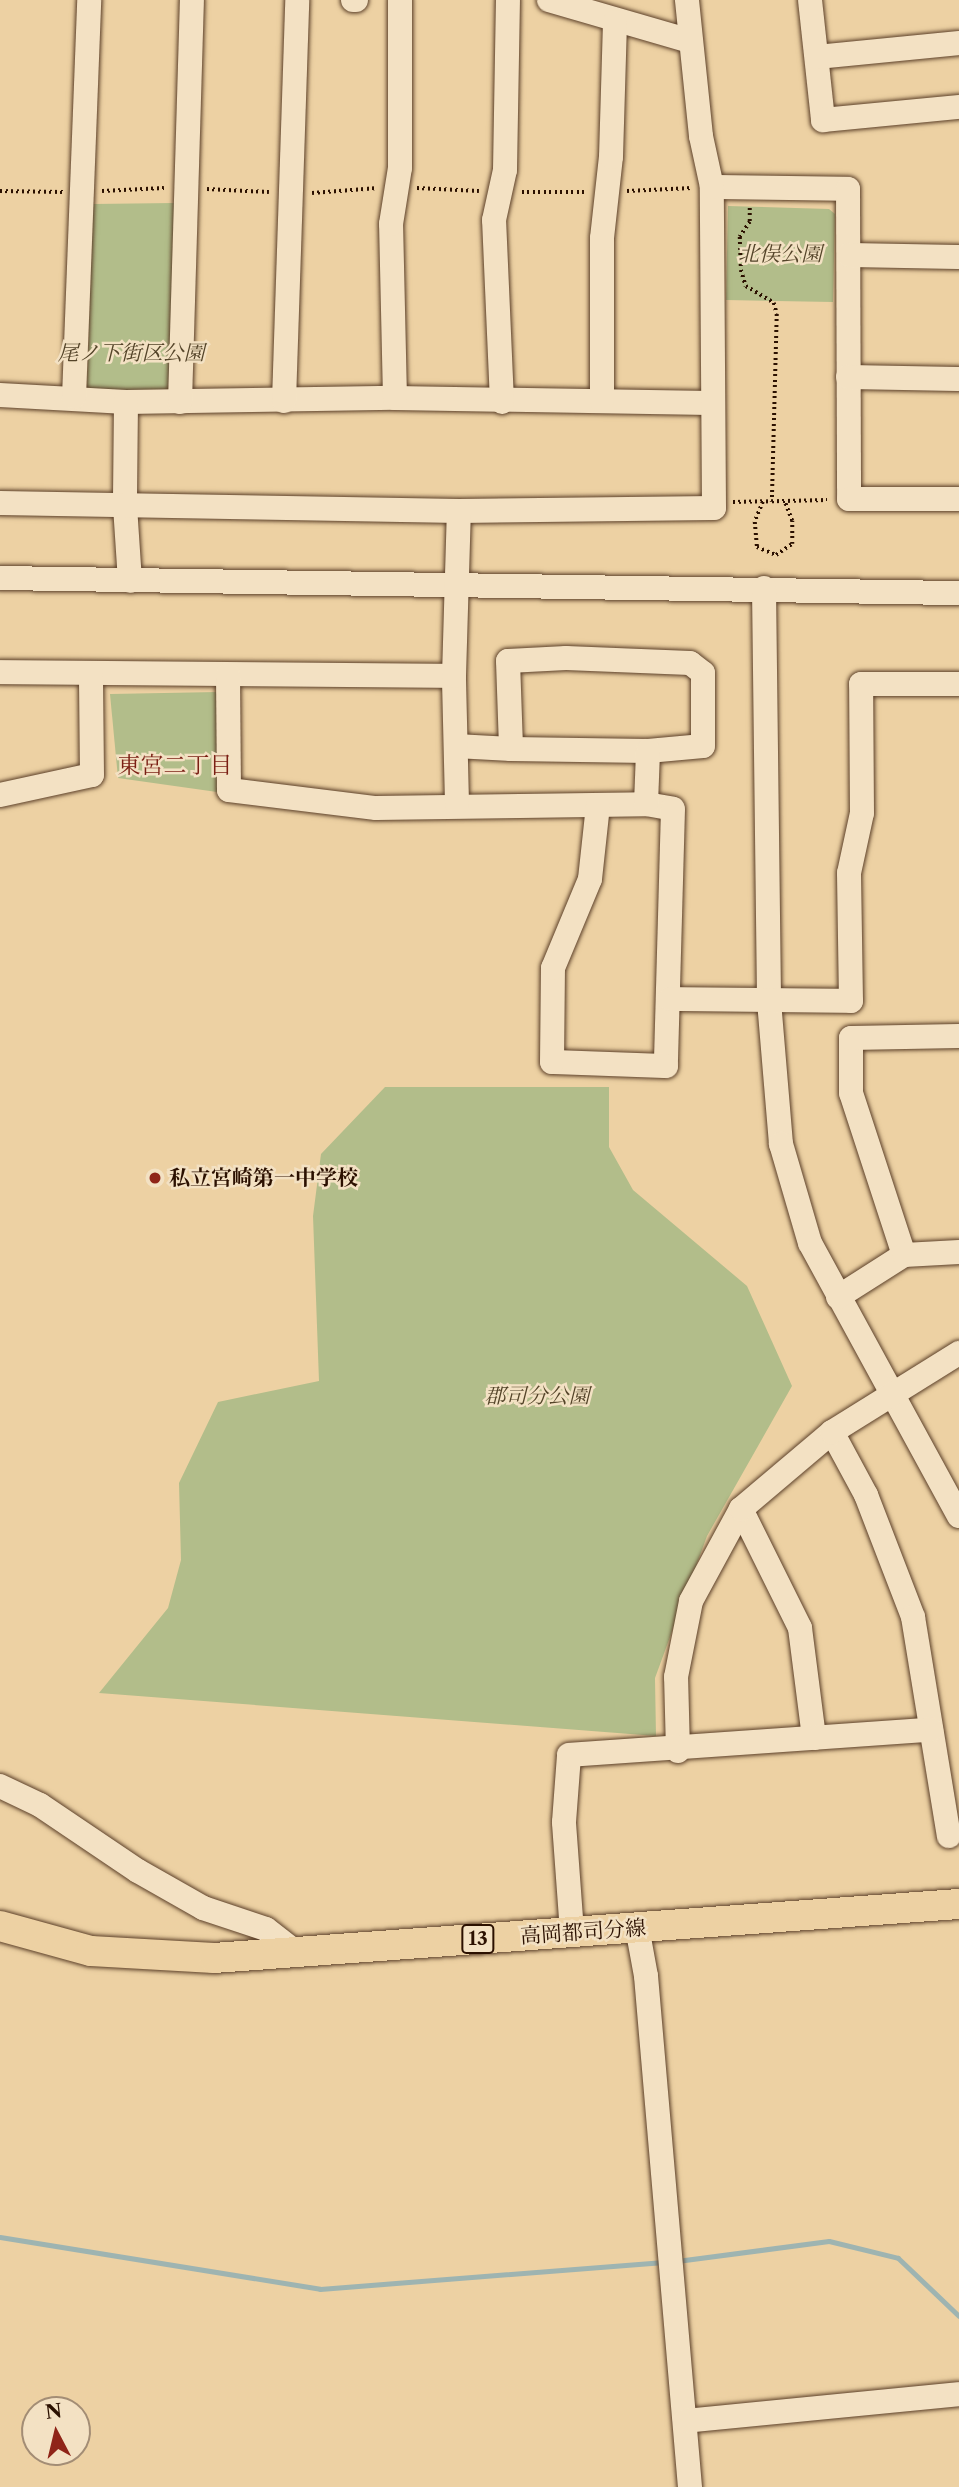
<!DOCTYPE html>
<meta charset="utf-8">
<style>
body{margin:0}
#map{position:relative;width:959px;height:2487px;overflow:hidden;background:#edd1a3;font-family:"Libre Caslon Text","Noto Serif JP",serif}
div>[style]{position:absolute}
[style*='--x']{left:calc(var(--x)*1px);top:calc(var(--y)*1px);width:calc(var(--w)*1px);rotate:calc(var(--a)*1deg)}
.green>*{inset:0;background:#b2bd8a}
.stream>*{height:5px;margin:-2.5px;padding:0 2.5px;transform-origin:2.5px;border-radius:2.5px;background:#9eb4b1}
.path>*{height:3.5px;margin-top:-1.75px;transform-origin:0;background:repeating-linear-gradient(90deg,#2b1000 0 2px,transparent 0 5.5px)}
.roads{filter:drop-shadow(0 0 2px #5c4029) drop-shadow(0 0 2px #5c4029)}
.minor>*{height:24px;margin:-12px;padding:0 12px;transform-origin:12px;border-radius:12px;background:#f3e1c3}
.major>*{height:30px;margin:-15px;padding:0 15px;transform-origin:15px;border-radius:15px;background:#edd1a3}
.dots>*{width:19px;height:19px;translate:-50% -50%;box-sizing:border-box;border:4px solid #f3e1c3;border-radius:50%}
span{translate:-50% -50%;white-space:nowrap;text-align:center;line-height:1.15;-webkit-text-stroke:5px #f3e1c3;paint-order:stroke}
.shield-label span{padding:2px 5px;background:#f3e1c3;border:2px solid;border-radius:5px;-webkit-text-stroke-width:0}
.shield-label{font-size:19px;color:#2b1000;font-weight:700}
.park-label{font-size:21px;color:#544429;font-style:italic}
.poi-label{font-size:21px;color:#2b1000;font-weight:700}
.left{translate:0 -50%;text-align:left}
.street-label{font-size:21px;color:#2b1000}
.neighbourhood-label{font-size:23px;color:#7a1f14}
.north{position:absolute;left:21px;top:2396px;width:70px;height:70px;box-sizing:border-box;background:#f3e1c3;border:2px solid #a38d75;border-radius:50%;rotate:353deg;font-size:19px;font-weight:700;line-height:28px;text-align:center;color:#2b1000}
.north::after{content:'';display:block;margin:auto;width:24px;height:32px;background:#8f2418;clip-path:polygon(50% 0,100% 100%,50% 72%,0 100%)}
</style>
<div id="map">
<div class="green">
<i style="clip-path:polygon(174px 203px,174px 392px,93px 396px,87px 387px,93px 204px)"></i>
<i style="clip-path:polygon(728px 206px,829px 209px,835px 214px,833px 302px,726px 300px)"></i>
<i style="clip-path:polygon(218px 692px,217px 792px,118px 778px,110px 694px)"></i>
<i style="clip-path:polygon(385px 1087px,609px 1087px,609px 1147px,633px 1190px,747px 1286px,792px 1386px,707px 1536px,655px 1678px,656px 1736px,99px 1693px,168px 1608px,181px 1560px,179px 1483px,218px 1402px,319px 1381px,313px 1216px,321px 1154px)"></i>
</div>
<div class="stream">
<i style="--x:0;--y:2237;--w:324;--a:9.2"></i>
<i style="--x:320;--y:2289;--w:345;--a:-4.5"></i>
<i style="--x:677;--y:2261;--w:153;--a:-7.5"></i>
<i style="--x:829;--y:2241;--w:71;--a:13.8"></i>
<i style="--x:898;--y:2258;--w:84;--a:43.6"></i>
</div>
<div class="path">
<i style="--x:417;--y:188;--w:62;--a:2.8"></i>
<i style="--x:207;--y:189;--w:62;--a:2.8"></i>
<i style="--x:0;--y:191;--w:63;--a:0.9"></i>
<i style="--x:102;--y:191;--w:62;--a:-2.8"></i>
<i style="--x:627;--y:191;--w:65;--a:-2.6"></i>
<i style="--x:522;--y:192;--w:65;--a:0"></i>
<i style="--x:312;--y:193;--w:66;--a:-4.3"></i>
<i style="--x:750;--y:208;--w:14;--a:90"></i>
<i style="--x:750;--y:222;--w:18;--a:124"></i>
<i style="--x:740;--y:237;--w:33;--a:88"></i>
<i style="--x:741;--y:270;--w:17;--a:73"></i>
<i style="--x:746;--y:286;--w:33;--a:31"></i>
<i style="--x:774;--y:303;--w:11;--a:75"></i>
<i style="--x:777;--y:314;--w:188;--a:91.5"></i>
<i style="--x:733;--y:502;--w:94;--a:-1.2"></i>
<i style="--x:763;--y:502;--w:22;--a:112"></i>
<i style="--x:755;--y:522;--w:25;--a:85"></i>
<i style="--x:757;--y:547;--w:21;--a:23"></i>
<i style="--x:776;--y:555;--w:19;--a:-35"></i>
<i style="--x:792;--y:544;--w:23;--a:-90"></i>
<i style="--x:792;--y:521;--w:19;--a:-111"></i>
</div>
<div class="roads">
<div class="minor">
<i style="--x:353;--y:0;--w:3;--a:0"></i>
<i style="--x:549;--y:0;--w:147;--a:16.2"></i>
<i style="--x:810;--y:0;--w:121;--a:83.8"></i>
<i style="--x:823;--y:120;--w:137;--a:-5.5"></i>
<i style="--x:817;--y:57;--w:143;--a:-5.6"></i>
<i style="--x:712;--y:187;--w:136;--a:0.8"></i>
<i style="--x:848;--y:189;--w:310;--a:89.8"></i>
<i style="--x:849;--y:499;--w:110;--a:0"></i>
<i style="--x:849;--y:255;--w:110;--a:1"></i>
<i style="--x:848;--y:377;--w:111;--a:1"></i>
<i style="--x:0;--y:395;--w:126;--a:3.2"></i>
<i style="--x:126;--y:402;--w:269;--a:-0.9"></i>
<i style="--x:395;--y:398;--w:315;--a:0.9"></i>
<i style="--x:74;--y:397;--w:397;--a:-87.8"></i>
<i style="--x:395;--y:398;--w:174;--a:-91.3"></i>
<i style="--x:391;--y:224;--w:57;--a:-80.9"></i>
<i style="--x:400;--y:168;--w:168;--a:-90"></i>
<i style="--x:284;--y:401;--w:401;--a:-88.1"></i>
<i style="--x:602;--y:401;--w:163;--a:-90"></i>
<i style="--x:602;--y:238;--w:81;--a:-83.7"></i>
<i style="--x:611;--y:157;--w:135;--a:-88.3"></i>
<i style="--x:126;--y:402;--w:104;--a:90.6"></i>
<i style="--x:125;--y:506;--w:75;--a:86.2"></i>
<i style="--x:180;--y:402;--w:402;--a:-88.3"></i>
<i style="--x:502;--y:402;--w:182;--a:-92.5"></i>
<i style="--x:494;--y:220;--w:51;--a:-77.6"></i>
<i style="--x:505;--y:170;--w:170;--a:-89"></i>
<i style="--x:0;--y:503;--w:459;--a:1"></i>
<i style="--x:459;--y:511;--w:255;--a:-0.7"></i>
<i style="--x:714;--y:508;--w:321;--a:-90.4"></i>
<i style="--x:712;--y:187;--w:52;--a:-102.2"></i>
<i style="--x:701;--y:136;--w:137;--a:-95.9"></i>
<i style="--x:0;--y:578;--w:959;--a:0.9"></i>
<i style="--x:764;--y:588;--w:413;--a:89.3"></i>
<i style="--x:769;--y:1001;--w:144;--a:85.2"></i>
<i style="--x:781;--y:1144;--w:103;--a:73.7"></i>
<i style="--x:810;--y:1243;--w:311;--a:61.4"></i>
<i style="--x:0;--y:672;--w:454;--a:0.5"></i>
<i style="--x:228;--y:675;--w:115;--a:89.5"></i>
<i style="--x:229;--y:790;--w:148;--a:7"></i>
<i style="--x:376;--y:808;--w:270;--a:-0.8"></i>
<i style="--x:646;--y:804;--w:27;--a:10"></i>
<i style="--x:673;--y:809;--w:257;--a:91.6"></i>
<i style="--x:666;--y:1066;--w:114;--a:-178"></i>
<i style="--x:552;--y:1062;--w:94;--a:-89.4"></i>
<i style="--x:553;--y:968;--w:96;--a:-67.4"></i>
<i style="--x:590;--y:879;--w:74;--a:-83.8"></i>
<i style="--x:456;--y:746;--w:55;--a:3.1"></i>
<i style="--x:511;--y:749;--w:137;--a:0.8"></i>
<i style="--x:648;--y:751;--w:55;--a:-5.2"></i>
<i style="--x:703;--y:746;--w:73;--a:-90"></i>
<i style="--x:703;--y:673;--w:16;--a:-142"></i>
<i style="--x:690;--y:663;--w:124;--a:-177.7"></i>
<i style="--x:566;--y:658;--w:58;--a:177"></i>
<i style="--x:508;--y:661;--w:88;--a:88"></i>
<i style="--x:0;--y:795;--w:94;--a:-12.3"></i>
<i style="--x:92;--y:775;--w:101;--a:-90.6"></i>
<i style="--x:457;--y:803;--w:127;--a:-91.4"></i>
<i style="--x:454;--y:676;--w:165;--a:-88.3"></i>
<i style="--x:646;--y:804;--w:53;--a:-87.8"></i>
<i style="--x:670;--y:999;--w:181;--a:0.6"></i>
<i style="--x:851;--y:1001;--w:128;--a:-90.9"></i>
<i style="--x:849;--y:873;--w:61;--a:-77.8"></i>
<i style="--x:862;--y:813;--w:129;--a:-90.4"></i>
<i style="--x:861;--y:684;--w:98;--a:0"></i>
<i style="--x:904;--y:1255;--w:170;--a:-108.1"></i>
<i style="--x:851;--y:1093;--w:55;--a:-90"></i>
<i style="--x:851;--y:1038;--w:108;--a:-1.1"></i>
<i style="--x:838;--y:1297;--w:78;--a:-32.5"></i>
<i style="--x:904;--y:1255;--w:55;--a:-3.1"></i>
<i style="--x:832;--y:1432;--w:72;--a:61.6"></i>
<i style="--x:866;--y:1495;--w:131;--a:68.9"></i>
<i style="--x:913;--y:1617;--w:222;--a:80.7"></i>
<i style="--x:741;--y:1509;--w:133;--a:63.6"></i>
<i style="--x:800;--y:1628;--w:111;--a:82.7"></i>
<i style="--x:678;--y:1751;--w:74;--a:-91.5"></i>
<i style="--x:676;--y:1677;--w:77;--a:-78.8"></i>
<i style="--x:691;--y:1601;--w:105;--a:-61.5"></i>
<i style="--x:741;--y:1509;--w:119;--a:-40.2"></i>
<i style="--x:832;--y:1432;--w:150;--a:-31.9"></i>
<i style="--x:0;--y:1786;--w:44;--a:25.4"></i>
<i style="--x:40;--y:1805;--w:118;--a:34"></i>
<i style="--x:138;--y:1871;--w:75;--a:29.6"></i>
<i style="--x:203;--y:1908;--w:66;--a:18.4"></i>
<i style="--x:266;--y:1929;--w:37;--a:38"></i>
<i style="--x:637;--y:1927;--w:50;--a:79.6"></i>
<i style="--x:646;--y:1976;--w:513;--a:85.08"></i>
<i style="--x:572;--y:1932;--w:110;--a:-94.2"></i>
<i style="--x:564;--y:1822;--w:67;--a:-85.7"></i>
<i style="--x:569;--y:1755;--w:363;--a:-4"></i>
<i style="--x:685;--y:2421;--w:275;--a:-5.6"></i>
</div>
<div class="major">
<i style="--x:0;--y:1926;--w:94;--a:15.4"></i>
<i style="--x:91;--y:1951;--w:123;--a:3.3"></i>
<i style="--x:214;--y:1958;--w:747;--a:-4.15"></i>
</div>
</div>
<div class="dots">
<i style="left:155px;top:1178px;background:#8f2418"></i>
</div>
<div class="shield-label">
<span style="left:478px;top:1939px">13</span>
</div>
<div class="park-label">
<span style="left:780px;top:254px">北俣公園</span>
<span style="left:131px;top:353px">尾ノ下街区公園</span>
<span style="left:537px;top:1396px">郡司分公園</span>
</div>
<div class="poi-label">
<span class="left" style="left:169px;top:1178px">私立宮崎第一中学校</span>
</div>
<div class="street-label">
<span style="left:583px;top:1932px;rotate:-4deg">高岡都司分線</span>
</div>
<div class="neighbourhood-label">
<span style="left:175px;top:765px">東宮二丁目</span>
</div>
<div class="north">N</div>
</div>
